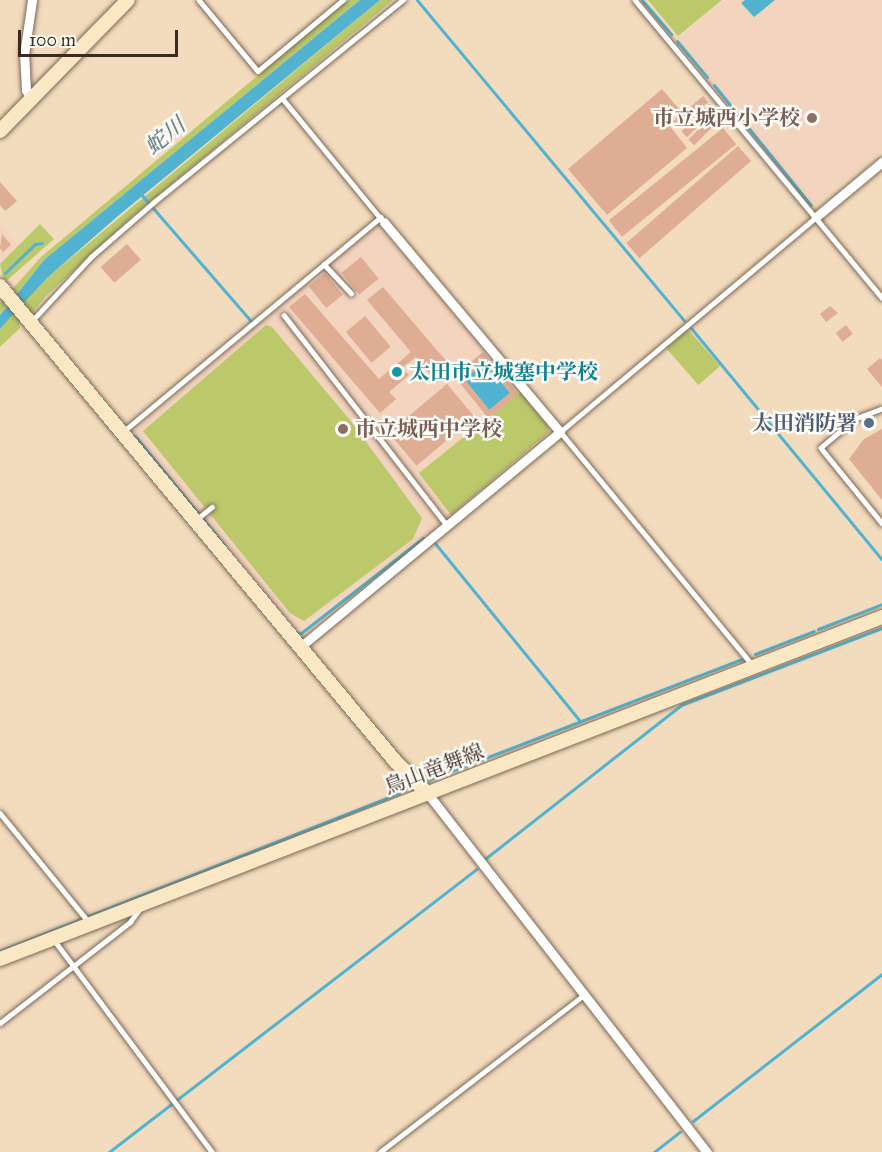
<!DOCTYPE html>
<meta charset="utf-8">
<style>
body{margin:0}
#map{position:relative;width:882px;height:1152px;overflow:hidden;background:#f3dbbd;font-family:"IM FELL Great Primer","Noto Serif JP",serif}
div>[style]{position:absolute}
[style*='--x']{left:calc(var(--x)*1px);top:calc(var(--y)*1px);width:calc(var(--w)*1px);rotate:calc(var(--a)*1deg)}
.built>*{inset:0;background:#f3d4be}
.green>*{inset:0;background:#bbc96b;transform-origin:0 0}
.water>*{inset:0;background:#51b3d0;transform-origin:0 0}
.stream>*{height:3px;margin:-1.5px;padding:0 1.5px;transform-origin:1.5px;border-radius:1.5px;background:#51b3d0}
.building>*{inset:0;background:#dfac94;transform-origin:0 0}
.roads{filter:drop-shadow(0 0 2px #7b6856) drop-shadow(0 0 2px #7b6856)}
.lane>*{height:4.5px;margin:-2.25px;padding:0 2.25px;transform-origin:2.25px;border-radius:2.25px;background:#fff}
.street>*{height:9px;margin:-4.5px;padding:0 4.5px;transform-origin:4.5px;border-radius:4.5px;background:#fff}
.secondary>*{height:14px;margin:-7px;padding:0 7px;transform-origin:7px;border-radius:7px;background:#fae7c3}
.dots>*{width:16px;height:16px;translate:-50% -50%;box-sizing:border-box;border:3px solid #fdfcf7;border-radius:50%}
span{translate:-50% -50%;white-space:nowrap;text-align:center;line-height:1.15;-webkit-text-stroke:5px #fdfcf7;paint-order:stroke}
.education-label{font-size:21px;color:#785e54;font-weight:700}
.right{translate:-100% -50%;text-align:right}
.left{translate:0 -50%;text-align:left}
.culture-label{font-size:21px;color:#0d838f;font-weight:700}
.service-label{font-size:21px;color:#4e5e75;font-weight:700}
.street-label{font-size:21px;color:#3b2a1e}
.water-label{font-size:22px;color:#446165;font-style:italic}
.scale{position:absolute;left:18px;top:30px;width:160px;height:27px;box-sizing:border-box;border:3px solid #3b2a1e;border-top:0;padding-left:8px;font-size:18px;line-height:21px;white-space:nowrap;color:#3b2a1e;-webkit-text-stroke:4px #fdfcf7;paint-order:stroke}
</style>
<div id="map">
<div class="built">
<i style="clip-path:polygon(725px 0,882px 0,882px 150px,817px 203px,813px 203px,715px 84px,712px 86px,677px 39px)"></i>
<i style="clip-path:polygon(377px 224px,382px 225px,549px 427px,548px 433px,430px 534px,428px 531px,297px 631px,135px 431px)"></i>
<i style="clip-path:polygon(3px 226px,18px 245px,0 262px,0 228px)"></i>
</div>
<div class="green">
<i style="clip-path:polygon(348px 0,360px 0,44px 260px,0 314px,0 303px,41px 257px)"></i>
<i style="clip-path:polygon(380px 0,393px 0,133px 216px,46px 296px,31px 314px,28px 313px,19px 324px,20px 328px,0 347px,0 329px,47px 278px)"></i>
<i style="clip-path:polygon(648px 0,722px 0,678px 36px)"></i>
<i style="clip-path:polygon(40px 224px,54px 239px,4px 283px,0 264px)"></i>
<i style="clip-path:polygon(266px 325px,272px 327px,350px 420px,422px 518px,413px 539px,304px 621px,290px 613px,143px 431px)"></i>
<i style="left:688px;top:329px;width:49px;height:29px;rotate:49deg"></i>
<i style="clip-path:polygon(520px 392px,549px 427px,548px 433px,451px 515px,419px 473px)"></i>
</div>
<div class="water">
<i style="clip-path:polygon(360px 0,380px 0,118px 216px,47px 278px,0 329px,0 315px,44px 260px)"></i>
<i style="clip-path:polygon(745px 0,775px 0,754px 17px,741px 3px)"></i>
<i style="left:485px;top:362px;width:40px;height:27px;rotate:51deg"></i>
</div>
<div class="stream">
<i style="--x:417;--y:0;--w:417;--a:50.2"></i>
<i style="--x:642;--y:0;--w:45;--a:49.5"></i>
<i style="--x:677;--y:41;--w:47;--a:50.2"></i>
<i style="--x:714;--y:85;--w:154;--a:51.1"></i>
<i style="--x:140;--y:193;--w:169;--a:49.1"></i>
<i style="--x:5;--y:273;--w:42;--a:-44"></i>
<i style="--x:35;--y:244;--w:7;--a:-8"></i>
<i style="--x:691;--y:328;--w:301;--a:50.5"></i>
<i style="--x:135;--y:436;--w:142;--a:50.7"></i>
<i style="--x:434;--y:542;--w:231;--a:50.8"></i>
<i style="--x:818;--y:629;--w:69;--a:-21.3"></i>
<i style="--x:296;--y:633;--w:5;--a:0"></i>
<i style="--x:301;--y:633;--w:155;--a:-37.9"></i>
<i style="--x:755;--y:654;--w:63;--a:-21.3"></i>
<i style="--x:428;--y:780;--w:336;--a:-21.1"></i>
<i style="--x:486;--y:858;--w:248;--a:-38.1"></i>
<i style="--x:681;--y:705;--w:215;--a:-21"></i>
<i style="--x:0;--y:951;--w:435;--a:-21.6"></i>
<i style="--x:693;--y:1121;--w:239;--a:-37.9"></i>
<i style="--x:109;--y:1152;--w:464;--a:-37.6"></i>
<i style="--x:654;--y:1152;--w:33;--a:-38"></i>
</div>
<div class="building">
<i style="clip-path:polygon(662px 89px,680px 110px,665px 120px,687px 148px,607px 215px,568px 169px)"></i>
<i style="left:703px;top:96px;width:8px;height:40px;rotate:50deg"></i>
<i style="left:709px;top:104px;width:8px;height:39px;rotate:45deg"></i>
<i style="left:716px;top:112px;width:8px;height:39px;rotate:45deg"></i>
<i style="left:723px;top:128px;width:21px;height:147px;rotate:51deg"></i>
<i style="left:738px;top:146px;width:20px;height:148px;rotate:49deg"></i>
<i style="clip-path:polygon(0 182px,17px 201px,5px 211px,0 205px)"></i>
<i style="clip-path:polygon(2px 234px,11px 245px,3px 252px,0 248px)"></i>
<i style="left:127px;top:244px;width:21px;height:35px;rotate:49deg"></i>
<i style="left:361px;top:257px;width:28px;height:25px;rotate:51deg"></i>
<i style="left:325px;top:273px;width:28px;height:21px;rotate:51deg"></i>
<i style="clip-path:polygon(383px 287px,447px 362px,431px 375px,416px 357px,402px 368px,409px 375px,389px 392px,396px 399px,380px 413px,289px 307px,305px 294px,379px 379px,411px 352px,367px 300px)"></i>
<i style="clip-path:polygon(830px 306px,838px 313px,826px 322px,820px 314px)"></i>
<i style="left:365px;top:316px;width:40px;height:25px;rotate:50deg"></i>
<i style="left:846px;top:325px;width:11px;height:13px;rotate:52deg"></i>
<i style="clip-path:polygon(evenodd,483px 352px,518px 394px,489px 419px,454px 376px,483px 352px,485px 362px,510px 393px,489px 410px,464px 379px,485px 362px)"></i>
<i style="clip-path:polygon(880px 358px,882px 360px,882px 387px,867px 369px)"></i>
<i style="left:447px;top:384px;width:43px;height:76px;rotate:50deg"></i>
<i style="clip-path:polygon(882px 429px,882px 500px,849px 459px,864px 439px)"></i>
</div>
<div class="roads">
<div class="lane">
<i style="--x:199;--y:0;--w:92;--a:50.3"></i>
<i style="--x:258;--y:71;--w:111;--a:-39.9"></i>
<i style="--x:635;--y:0;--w:387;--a:50.3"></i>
<i style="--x:283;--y:99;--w:156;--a:50.7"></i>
<i style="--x:324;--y:264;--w:40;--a:47"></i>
<i style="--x:284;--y:315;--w:266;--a:52.2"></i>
<i style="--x:31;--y:322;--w:88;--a:-47.3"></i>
<i style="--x:91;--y:257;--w:84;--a:-41.1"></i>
<i style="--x:154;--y:202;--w:321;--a:-39.1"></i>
<i style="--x:882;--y:409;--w:30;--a:159"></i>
<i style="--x:854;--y:420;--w:43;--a:139.7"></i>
<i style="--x:821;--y:448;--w:97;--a:50.9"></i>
<i style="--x:124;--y:431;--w:334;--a:-39.8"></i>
<i style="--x:197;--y:519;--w:19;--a:-39"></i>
<i style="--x:752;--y:665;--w:302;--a:-129.5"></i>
<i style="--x:560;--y:432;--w:334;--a:-40"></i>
<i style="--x:0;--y:813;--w:141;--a:50.8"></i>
<i style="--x:55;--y:941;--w:263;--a:53.3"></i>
<i style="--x:0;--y:1023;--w:165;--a:-37.8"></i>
<i style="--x:130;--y:922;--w:17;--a:-54"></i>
<i style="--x:380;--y:1152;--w:259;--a:-37.6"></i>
</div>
<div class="street">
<i style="--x:31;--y:99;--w:10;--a:-119"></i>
<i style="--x:26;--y:90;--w:35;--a:-93"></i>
<i style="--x:24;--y:55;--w:56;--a:-81.7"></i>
<i style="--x:816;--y:217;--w:86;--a:-39.8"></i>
<i style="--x:300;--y:647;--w:337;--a:-39.6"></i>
<i style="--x:560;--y:432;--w:274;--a:-130"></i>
<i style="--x:428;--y:794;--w:454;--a:52.1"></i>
</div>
<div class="secondary">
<i style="--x:0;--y:131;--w:183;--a:-45.7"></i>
<i style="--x:0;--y:286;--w:618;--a:50.25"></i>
<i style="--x:395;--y:761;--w:47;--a:45"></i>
<i style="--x:0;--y:959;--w:946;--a:-21.19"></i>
</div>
</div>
<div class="dots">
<i style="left:812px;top:118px;background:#8d6e63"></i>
<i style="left:397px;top:372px;background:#0f9aa8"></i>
<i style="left:869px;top:423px;background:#5c6f8a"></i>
<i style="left:343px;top:429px;background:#8d6e63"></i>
</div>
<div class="education-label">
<span class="right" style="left:800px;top:118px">市立城西小学校</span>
<span class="left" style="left:355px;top:429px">市立城西中学校</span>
</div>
<div class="culture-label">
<span class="left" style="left:409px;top:372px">太田市立城塞中学校</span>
</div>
<div class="service-label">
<span class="right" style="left:857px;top:423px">太田消防署</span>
</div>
<div class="street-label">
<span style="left:434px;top:769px;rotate:-21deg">鳥山竜舞線</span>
</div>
<div class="water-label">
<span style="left:165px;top:136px;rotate:-39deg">蛇川</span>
</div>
<div class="scale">100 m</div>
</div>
